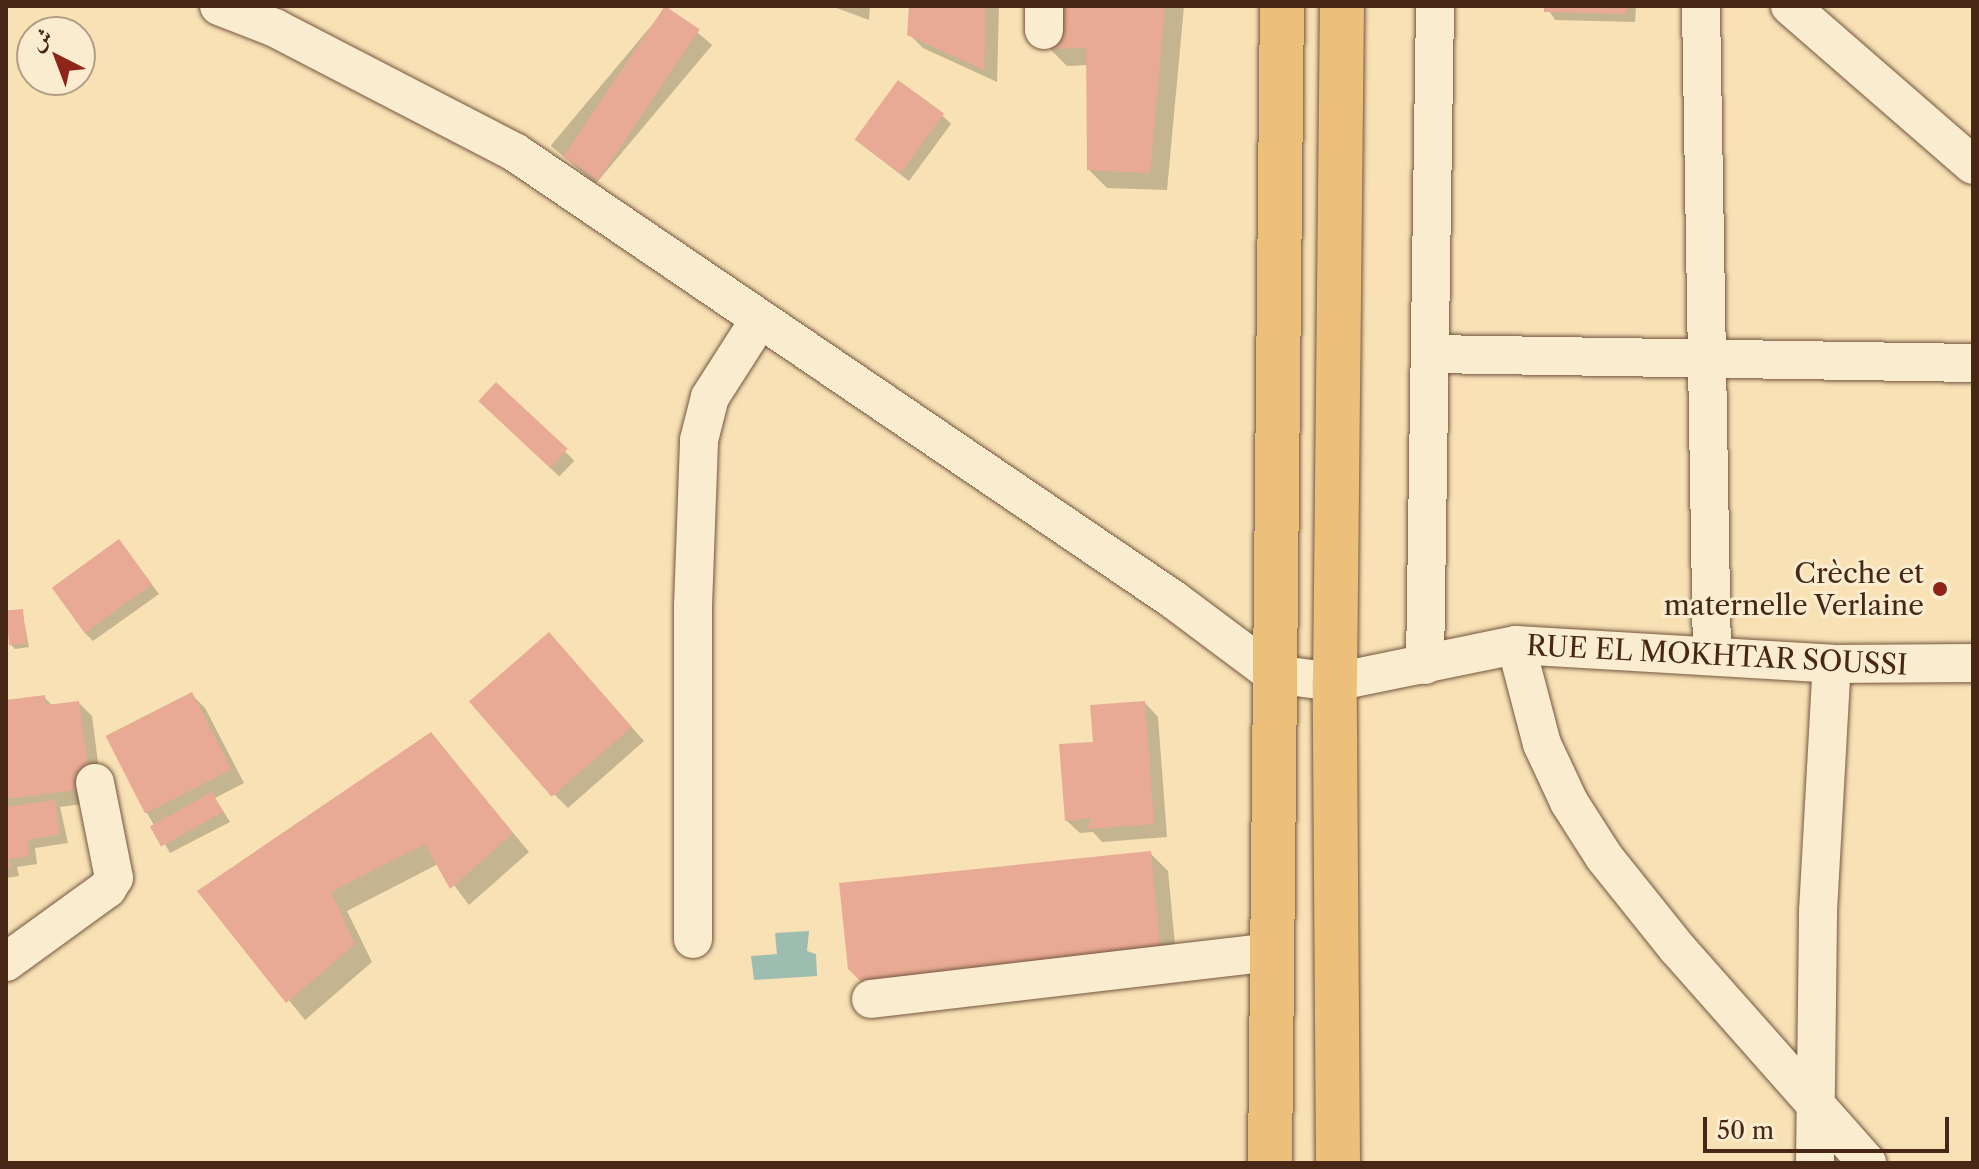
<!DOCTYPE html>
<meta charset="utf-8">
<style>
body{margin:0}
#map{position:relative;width:1979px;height:1169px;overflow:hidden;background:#f7e1b5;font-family:"Libre Caslon Text",Amiri,serif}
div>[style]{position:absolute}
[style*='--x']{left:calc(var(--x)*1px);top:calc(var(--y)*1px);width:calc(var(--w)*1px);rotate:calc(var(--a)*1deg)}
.water>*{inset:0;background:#9dbdb1}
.shadow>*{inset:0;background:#0003;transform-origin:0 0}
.building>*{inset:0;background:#e9aa95;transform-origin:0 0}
.roads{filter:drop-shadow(0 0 2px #74563e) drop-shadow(0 0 2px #74563e)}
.minor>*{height:38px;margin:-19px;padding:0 19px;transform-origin:19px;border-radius:19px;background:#faeccf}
.primary>*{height:44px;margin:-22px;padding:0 22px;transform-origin:22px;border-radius:22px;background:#ecc07a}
.dots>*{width:22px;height:22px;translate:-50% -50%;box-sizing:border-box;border:4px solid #faeccf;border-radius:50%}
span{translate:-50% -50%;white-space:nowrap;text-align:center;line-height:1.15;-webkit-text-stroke:6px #faeccf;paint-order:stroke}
.poi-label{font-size:28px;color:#482716}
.right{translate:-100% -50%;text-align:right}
.street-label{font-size:28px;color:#482716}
.frame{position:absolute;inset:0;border:8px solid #482716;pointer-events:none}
.north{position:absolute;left:16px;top:16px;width:80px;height:80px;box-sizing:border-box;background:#faeccf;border:2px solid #b39d85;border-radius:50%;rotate:318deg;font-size:22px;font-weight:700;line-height:32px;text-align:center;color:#482716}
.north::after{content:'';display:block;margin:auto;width:28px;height:36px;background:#8f2418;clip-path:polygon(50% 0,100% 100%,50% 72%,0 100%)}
.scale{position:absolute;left:1703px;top:1117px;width:246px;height:36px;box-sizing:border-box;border:4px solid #482716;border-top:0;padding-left:10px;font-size:24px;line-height:28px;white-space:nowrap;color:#482716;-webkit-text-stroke:6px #faeccf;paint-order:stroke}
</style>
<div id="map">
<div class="water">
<i style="clip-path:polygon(809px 931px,807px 951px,816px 954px,817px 976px,754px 980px,751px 956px,777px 954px,775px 933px)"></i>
</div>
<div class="shadow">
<i style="clip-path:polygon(831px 6px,870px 6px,869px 20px)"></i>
<i style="clip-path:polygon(911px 6px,999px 6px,997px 82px,923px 48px,909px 34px)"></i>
<i style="clip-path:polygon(1048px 6px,1184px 6px,1167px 190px,1107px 188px,1089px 170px,1088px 65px,1067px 66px,1049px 48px)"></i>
<i style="clip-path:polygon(1546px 6px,1636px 6px,1635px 22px,1555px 20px)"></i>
<i style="left:667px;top:7px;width:59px;height:181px;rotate:40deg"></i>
<i style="clip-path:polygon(942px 115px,951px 124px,909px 181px,866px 148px)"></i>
<i style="left:496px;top:385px;width:109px;height:22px;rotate:44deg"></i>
<i style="clip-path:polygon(119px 541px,159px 594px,93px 641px,84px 632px)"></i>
<i style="clip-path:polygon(22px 611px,29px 647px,15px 649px,11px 645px)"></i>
<i style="clip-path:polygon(562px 648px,644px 741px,568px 808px,554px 794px)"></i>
<i style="clip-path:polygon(192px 695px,205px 708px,244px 783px,215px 798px,230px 822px,170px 853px,147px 813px)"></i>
<i style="clip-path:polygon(44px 697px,53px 706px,79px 703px,92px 716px,103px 801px,60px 807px,68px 843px,35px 848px,37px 864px,17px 867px,19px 876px,6px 878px,6px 702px)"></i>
<i style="clip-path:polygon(1145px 703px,1158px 717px,1167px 837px,1102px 842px,1093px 832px,1080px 833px,1066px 820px,1095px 744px)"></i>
<i style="clip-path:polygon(431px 734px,529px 852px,469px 905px,438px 864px,347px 911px,372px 962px,305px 1020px,200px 891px)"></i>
<i style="clip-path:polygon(1150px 853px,1168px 871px,1178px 976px,889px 1006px)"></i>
</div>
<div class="building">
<i style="left:665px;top:6px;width:42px;height:182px;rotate:34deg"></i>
<i style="clip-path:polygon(909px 6px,986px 6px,984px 70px,907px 35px)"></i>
<i style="clip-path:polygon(1046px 6px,1165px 6px,1150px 173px,1087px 170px,1086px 48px,1047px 49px)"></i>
<i style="clip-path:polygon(1544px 6px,1627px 6px,1627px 14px,1544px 12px)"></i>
<i style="left:898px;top:80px;width:57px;height:74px;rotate:36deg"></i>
<i style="left:496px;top:382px;width:98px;height:26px;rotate:43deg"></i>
<i style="left:119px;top:539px;width:56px;height:83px;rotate:54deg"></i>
<i style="left:23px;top:609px;width:35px;height:17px;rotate:85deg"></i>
<i style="left:549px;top:632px;width:126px;height:106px;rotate:49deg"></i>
<i style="left:192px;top:692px;width:87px;height:97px;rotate:63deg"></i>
<i style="clip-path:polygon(45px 695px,46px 705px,79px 701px,91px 788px,6px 799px,6px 700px)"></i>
<i style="clip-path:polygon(1145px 701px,1154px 824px,1087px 829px,1092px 818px,1065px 821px,1059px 744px,1093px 742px,1090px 705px)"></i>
<i style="clip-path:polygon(431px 732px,513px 833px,450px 889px,425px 844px,331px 892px,355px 944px,286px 1003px,197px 891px)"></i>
<i style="left:212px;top:792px;width:23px;height:71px;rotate:61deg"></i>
<i style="clip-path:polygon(55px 800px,60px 834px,27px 840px,29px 856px,9px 859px,11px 867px,6px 868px,6px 807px)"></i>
<i style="clip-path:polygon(1151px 851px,1161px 959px,869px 989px,848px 969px,839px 883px)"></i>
</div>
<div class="roads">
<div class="minor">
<i style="--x:219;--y:6;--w:60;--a:21.4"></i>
<i style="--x:275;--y:28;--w:271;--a:27.4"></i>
<i style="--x:516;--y:153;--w:795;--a:34.19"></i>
<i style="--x:1174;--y:600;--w:124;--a:36.8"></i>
<i style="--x:1273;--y:674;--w:63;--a:7.4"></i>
<i style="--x:1335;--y:682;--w:185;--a:-11.6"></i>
<i style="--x:1516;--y:645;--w:317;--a:3.4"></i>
<i style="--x:1832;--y:664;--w:141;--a:-0.4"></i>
<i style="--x:1701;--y:6;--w:650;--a:89.03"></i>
<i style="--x:1790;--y:6;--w:242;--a:41"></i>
<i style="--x:1044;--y:30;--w:24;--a:-90"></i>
<i style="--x:1431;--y:354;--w:542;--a:0.95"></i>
<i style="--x:1516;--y:645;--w:102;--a:75.3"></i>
<i style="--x:1542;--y:744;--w:64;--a:65"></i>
<i style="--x:1569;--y:802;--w:65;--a:57.5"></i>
<i style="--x:1604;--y:857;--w:117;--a:51.3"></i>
<i style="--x:1677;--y:948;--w:287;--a:48.5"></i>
<i style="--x:1425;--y:665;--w:659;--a:-89.13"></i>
<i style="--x:693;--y:939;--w:333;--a:-90"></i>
<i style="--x:693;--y:606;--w:166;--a:-87.9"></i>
<i style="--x:699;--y:440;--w:44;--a:-75.7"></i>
<i style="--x:710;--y:397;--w:89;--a:-57.4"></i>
<i style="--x:6;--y:962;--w:125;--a:-35.9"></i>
<i style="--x:107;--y:889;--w:13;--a:-58"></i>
<i style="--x:114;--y:878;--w:97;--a:-101.3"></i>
<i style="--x:871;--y:999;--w:403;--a:-6.7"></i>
<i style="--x:1815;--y:1163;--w:252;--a:-89.3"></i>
<i style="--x:1818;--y:911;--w:247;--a:-86.8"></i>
</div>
<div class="primary">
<i style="--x:1270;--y:1163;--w:1157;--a:-89.41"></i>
<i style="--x:1338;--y:1163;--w:481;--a:-90.4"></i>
<i style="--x:1335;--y:682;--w:676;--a:-89.41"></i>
</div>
</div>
<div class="dots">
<i style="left:1940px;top:589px;background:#8f2418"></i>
</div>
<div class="poi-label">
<span class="right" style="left:1924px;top:589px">Crèche et<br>maternelle Verlaine</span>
</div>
<div class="street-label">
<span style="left:1717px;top:655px;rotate:3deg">RUE EL MOKHTAR SOUSSI</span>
</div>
<div class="frame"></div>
<div class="north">ش</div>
<div class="scale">50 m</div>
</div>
